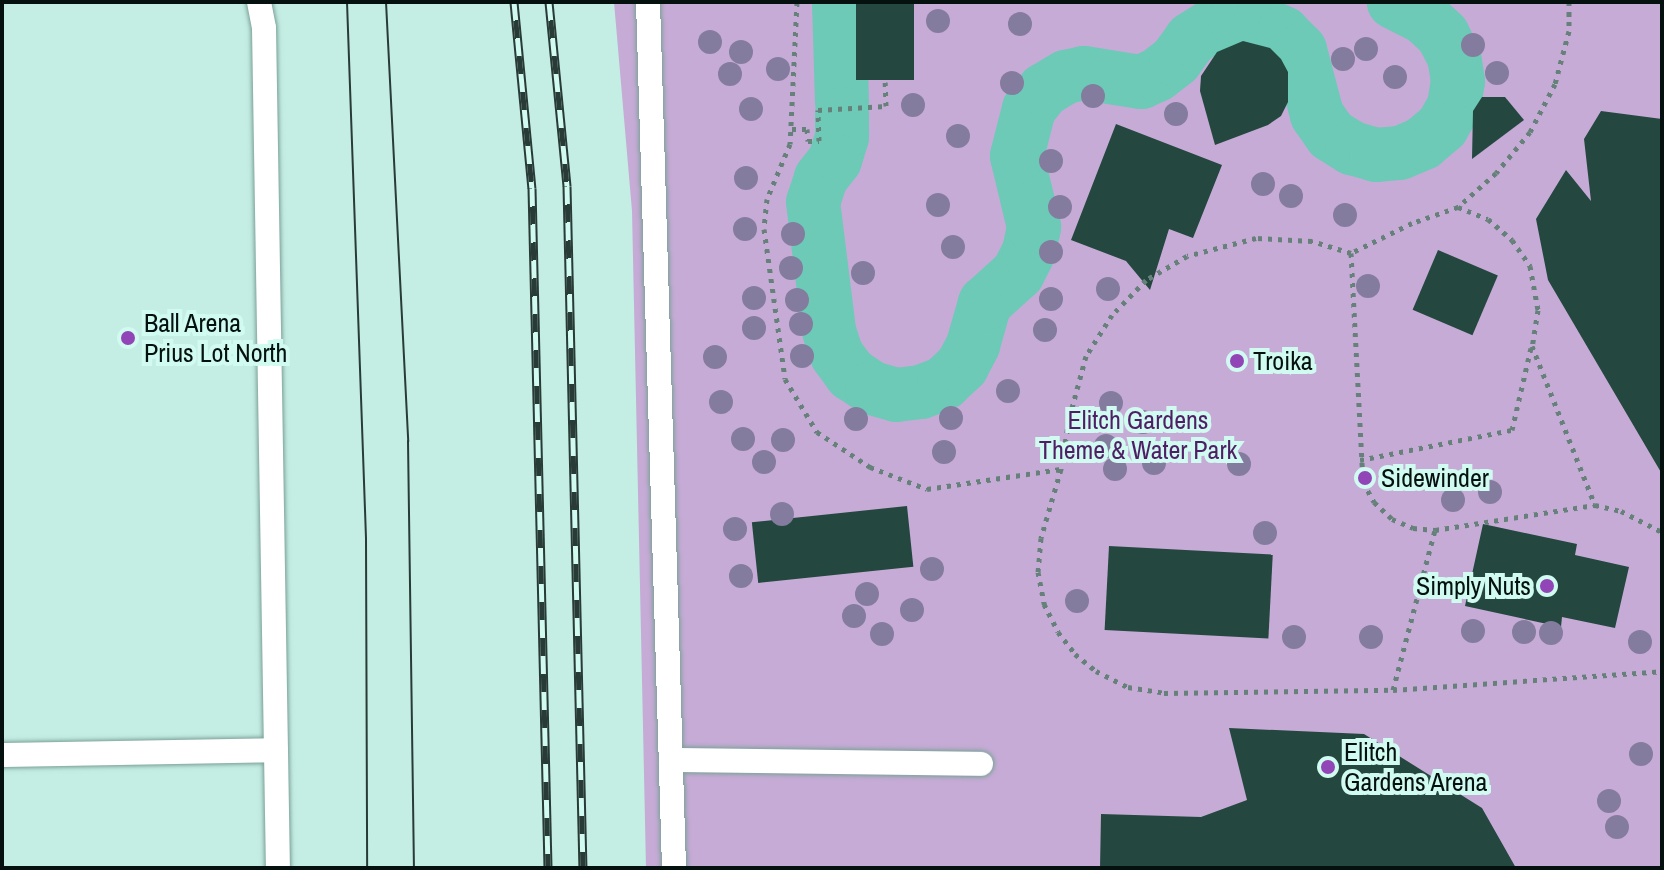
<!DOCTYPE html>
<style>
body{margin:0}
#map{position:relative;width:1664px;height:870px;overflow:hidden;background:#c4ede3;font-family:"Archivo Narrow",sans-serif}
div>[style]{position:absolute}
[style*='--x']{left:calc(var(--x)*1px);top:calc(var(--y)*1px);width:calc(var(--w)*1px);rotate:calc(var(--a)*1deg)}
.green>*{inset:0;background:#c6abd6}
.canal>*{height:54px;margin:-27px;padding:0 27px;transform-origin:27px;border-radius:27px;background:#6ccab7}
.building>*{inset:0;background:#244840;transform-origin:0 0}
.path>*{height:5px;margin-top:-2.5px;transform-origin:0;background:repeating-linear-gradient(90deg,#66817a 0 4px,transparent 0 10px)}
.roads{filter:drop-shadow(0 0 2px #7ba198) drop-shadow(0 0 2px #7ba198)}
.service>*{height:24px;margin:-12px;padding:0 12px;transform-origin:12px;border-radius:12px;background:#fff}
.tram>*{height:2px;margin:-1px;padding:0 1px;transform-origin:1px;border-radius:1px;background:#293b37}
.rail>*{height:9px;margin-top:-4.5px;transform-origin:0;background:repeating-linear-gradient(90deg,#d1faf0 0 18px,#293b37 0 36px);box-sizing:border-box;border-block:2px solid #293b37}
.trees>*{width:24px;height:24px;margin:-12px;border-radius:50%;background:#847c9e}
.dots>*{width:22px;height:22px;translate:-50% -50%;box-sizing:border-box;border:4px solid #d1faf0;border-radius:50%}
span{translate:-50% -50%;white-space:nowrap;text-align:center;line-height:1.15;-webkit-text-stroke:8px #d1faf0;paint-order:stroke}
.poi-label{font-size:26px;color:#04110e}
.left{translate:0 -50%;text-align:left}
.right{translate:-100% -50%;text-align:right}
.park-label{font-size:26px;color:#4f1f66}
.frame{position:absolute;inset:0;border:4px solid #04110e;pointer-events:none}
</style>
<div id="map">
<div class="green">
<i style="clip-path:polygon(614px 2px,1662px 2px,1662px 868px,646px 868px,632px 211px)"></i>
</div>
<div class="canal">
<i style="--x:839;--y:2;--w:100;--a:88.3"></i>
<i style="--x:842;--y:114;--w:23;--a:90"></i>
<i style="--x:842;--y:137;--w:24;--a:107"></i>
<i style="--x:835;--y:160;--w:23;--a:128"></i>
<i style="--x:821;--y:178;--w:25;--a:108"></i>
<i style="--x:813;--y:202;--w:130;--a:82.9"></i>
<i style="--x:829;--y:331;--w:25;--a:72"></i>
<i style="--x:837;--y:355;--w:24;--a:54"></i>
<i style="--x:851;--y:374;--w:25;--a:34"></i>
<i style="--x:872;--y:388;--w:25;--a:16"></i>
<i style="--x:896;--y:395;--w:25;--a:-7"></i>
<i style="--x:921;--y:392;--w:25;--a:-21"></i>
<i style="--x:944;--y:383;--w:25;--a:-43"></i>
<i style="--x:962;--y:366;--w:24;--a:-62"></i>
<i style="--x:973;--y:345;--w:44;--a:-74.1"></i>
<i style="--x:985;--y:303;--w:45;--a:-42.3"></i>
<i style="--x:1018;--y:273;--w:25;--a:-63"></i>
<i style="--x:1029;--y:251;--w:25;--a:-78"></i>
<i style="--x:1034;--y:227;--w:73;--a:-103.5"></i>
<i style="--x:1017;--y:156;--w:49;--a:-75.7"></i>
<i style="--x:1029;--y:109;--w:24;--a:-52"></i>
<i style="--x:1044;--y:90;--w:26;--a:-31"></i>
<i style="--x:1066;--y:77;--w:18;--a:-13"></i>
<i style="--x:1084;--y:73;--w:58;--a:9"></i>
<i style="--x:1141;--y:82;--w:17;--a:-24"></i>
<i style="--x:1157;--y:75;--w:24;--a:-38"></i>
<i style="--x:1176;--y:60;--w:26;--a:-54"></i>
<i style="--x:1191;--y:39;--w:25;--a:-32"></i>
<i style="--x:1212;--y:26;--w:25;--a:-14"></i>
<i style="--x:1236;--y:20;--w:24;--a:7"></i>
<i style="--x:1260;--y:23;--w:25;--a:23"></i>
<i style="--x:1283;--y:33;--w:24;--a:45"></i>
<i style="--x:1300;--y:50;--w:67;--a:75.3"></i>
<i style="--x:1317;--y:115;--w:24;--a:55"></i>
<i style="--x:1331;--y:135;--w:25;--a:32"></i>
<i style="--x:1352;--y:148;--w:25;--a:16"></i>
<i style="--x:1376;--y:155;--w:24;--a:-5"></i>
<i style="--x:1400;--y:153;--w:25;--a:-23"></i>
<i style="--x:1423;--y:143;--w:25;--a:-40"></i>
<i style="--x:1442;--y:127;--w:24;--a:-60"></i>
<i style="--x:1454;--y:106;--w:25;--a:-81"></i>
<i style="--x:1458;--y:81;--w:24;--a:-99"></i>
<i style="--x:1454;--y:57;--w:25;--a:-117"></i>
<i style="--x:1443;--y:35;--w:25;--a:-137"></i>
<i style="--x:1425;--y:18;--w:35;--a:-153"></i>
</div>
<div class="building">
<i style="left:856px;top:2px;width:58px;height:78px"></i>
<i style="clip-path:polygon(1243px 41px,1270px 48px,1281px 59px,1288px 72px,1288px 102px,1281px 116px,1268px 125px,1215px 145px,1200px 91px,1201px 76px,1217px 52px)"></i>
<i style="clip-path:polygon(1482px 97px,1505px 97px,1524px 120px,1472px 159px,1473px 111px)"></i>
<i style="clip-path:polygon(1601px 111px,1662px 119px,1662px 474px,1548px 280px,1536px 219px,1566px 170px,1591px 201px,1584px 139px)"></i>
<i style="clip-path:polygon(1116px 124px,1222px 165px,1193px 238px,1169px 229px,1150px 290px,1126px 261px,1071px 240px)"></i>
<i style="left:1438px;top:250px;width:65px;height:65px;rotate:23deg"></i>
<i style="left:907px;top:506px;width:61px;height:156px;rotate:84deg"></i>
<i style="clip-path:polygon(1483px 524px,1577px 544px,1575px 555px,1629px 567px,1615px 628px,1562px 617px,1561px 627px,1465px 606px)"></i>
<i style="left:1109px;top:546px;width:164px;height:84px;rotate:3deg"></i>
<i style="clip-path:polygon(1229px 728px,1364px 734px,1482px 808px,1516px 868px,1100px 868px,1101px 814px,1201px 817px,1247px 800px)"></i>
</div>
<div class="path">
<i style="--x:797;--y:2;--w:142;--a:92.8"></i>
<i style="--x:790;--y:144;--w:60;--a:112.7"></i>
<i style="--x:767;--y:199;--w:30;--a:96"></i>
<i style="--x:764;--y:229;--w:151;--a:82"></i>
<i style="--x:785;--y:379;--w:62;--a:58.9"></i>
<i style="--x:817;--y:432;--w:64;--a:33.4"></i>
<i style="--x:870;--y:467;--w:61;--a:21.1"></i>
<i style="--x:927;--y:489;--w:135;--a:-8.5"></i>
<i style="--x:1569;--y:2;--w:29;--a:90"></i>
<i style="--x:1569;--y:31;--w:55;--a:104.8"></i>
<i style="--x:1555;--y:84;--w:54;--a:117.5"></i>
<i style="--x:1530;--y:132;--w:53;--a:129.7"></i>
<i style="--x:1496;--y:173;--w:51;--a:138.2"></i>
<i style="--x:1458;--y:207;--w:49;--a:160.8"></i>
<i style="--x:1412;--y:223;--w:68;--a:153.8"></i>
<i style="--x:1351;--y:253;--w:41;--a:-162.9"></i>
<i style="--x:1312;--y:241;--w:56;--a:-176.9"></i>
<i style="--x:1256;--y:238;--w:71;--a:165.4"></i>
<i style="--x:1187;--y:256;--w:48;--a:149.7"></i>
<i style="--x:1146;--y:280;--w:49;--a:134.2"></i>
<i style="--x:1112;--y:315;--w:49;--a:122.4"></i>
<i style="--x:1086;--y:356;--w:65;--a:105.1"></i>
<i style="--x:1069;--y:419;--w:51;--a:99.1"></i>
<i style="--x:1061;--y:469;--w:72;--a:106.2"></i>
<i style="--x:1041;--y:538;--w:34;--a:95"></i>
<i style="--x:1038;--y:572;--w:33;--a:79"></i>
<i style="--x:1044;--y:604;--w:31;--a:63"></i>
<i style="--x:1058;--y:632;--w:28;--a:52"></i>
<i style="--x:1075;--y:654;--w:27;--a:39"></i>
<i style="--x:1096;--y:671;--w:36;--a:27"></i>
<i style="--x:1128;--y:687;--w:36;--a:9"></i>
<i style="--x:1164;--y:693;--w:229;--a:-0.8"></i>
<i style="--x:1393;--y:690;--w:270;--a:-4"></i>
<i style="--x:792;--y:129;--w:15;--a:0"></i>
<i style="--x:807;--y:129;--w:12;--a:85"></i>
<i style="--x:808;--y:141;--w:11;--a:0"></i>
<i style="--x:819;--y:141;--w:31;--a:-92"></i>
<i style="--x:818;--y:110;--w:68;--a:-3.4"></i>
<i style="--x:886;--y:106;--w:24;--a:-92"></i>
<i style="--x:1458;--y:207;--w:32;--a:22"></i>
<i style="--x:1488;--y:219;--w:32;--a:41"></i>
<i style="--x:1512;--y:240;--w:32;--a:55"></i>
<i style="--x:1530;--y:266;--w:45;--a:79.7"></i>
<i style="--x:1538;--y:310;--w:36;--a:99"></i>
<i style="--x:1532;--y:346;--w:171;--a:68.4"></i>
<i style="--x:1595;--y:505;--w:27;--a:13"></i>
<i style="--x:1621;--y:511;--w:46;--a:27.1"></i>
<i style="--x:1351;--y:253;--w:229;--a:87"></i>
<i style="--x:1363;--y:482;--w:23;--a:61"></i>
<i style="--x:1374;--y:502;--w:25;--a:43"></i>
<i style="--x:1392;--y:519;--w:23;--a:23"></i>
<i style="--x:1413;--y:528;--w:22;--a:5"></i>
<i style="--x:1360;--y:460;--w:155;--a:-11.2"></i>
<i style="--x:1512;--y:430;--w:84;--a:-77"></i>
<i style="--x:1393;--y:690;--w:165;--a:-75.3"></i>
<i style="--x:1435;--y:530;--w:162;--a:-8.9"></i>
</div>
<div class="roads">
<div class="service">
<i style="--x:259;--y:2;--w:26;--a:79"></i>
<i style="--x:264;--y:28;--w:840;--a:89.05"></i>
<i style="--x:648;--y:2;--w:866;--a:88.28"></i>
<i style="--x:2;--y:755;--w:274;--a:-1"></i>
<i style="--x:671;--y:760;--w:310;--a:0.7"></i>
</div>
</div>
<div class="tram">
<i style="--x:347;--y:2;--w:537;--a:87.97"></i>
<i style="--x:366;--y:539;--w:329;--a:89.8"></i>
<i style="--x:386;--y:2;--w:440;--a:87.1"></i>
<i style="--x:408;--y:441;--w:427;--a:89.2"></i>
</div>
<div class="rail">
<i style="--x:514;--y:2;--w:187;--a:84.5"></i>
<i style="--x:532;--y:188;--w:680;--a:88.65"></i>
<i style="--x:549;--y:2;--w:185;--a:84.4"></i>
<i style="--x:567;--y:186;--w:682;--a:88.66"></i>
</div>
<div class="trees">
<i style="left:938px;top:21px"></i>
<i style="left:1020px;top:24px"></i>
<i style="left:710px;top:42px"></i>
<i style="left:1473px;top:45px"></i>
<i style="left:1366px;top:49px"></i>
<i style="left:741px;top:52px"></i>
<i style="left:1343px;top:59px"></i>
<i style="left:778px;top:69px"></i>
<i style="left:1497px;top:73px"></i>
<i style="left:730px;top:74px"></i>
<i style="left:1395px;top:77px"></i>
<i style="left:1012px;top:83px"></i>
<i style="left:1093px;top:96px"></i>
<i style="left:913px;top:105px"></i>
<i style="left:751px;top:109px"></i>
<i style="left:1176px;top:114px"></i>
<i style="left:958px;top:136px"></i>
<i style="left:1051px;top:161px"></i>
<i style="left:746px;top:178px"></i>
<i style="left:1263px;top:184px"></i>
<i style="left:1291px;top:196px"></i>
<i style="left:938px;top:205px"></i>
<i style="left:1060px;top:207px"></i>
<i style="left:1345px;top:215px"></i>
<i style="left:745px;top:229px"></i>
<i style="left:793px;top:234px"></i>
<i style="left:953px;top:247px"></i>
<i style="left:1051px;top:252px"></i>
<i style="left:791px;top:268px"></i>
<i style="left:863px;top:273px"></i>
<i style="left:1368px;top:286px"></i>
<i style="left:1108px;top:289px"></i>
<i style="left:754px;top:298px"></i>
<i style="left:1051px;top:299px"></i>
<i style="left:797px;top:300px"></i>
<i style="left:801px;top:324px"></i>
<i style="left:754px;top:328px"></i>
<i style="left:1045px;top:330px"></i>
<i style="left:802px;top:356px"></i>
<i style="left:715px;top:357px"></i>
<i style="left:1008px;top:391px"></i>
<i style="left:721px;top:402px"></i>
<i style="left:1111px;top:403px"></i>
<i style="left:951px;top:418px"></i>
<i style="left:856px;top:419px"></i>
<i style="left:1143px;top:422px"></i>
<i style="left:743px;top:439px"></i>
<i style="left:783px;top:440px"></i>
<i style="left:1106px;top:446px"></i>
<i style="left:944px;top:452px"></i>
<i style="left:764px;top:462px"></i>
<i style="left:1154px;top:463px"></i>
<i style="left:1239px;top:464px"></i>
<i style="left:1115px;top:469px"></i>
<i style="left:1490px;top:492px"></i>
<i style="left:1453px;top:500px"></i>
<i style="left:782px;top:514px"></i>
<i style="left:735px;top:529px"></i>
<i style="left:1265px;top:533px"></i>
<i style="left:932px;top:569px"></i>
<i style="left:741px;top:576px"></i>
<i style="left:867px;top:594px"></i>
<i style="left:1077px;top:601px"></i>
<i style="left:912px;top:610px"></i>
<i style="left:854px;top:616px"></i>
<i style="left:1473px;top:631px"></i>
<i style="left:1524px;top:632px"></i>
<i style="left:1551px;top:633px"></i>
<i style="left:882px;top:634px"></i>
<i style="left:1294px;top:637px"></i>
<i style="left:1371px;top:637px"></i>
<i style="left:1640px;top:642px"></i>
<i style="left:1641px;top:754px"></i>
<i style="left:1609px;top:801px"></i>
<i style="left:1617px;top:827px"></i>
</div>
<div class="dots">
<i style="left:128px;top:338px;background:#9145b6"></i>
<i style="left:1237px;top:361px;background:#9145b6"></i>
<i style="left:1365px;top:478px;background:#9145b6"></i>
<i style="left:1547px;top:586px;background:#9145b6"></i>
<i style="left:1328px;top:767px;background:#9145b6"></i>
</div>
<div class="poi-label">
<span class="left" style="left:144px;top:338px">Ball Arena<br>Prius Lot North</span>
<span class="left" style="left:1253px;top:361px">Troika</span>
<span class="left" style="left:1381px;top:478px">Sidewinder</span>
<span class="right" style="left:1531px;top:586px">Simply Nuts</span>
<span class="left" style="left:1344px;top:767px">Elitch<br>Gardens Arena</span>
</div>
<div class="park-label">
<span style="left:1138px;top:435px">Elitch Gardens<br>Theme &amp; Water Park</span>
</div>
<div class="frame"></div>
</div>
